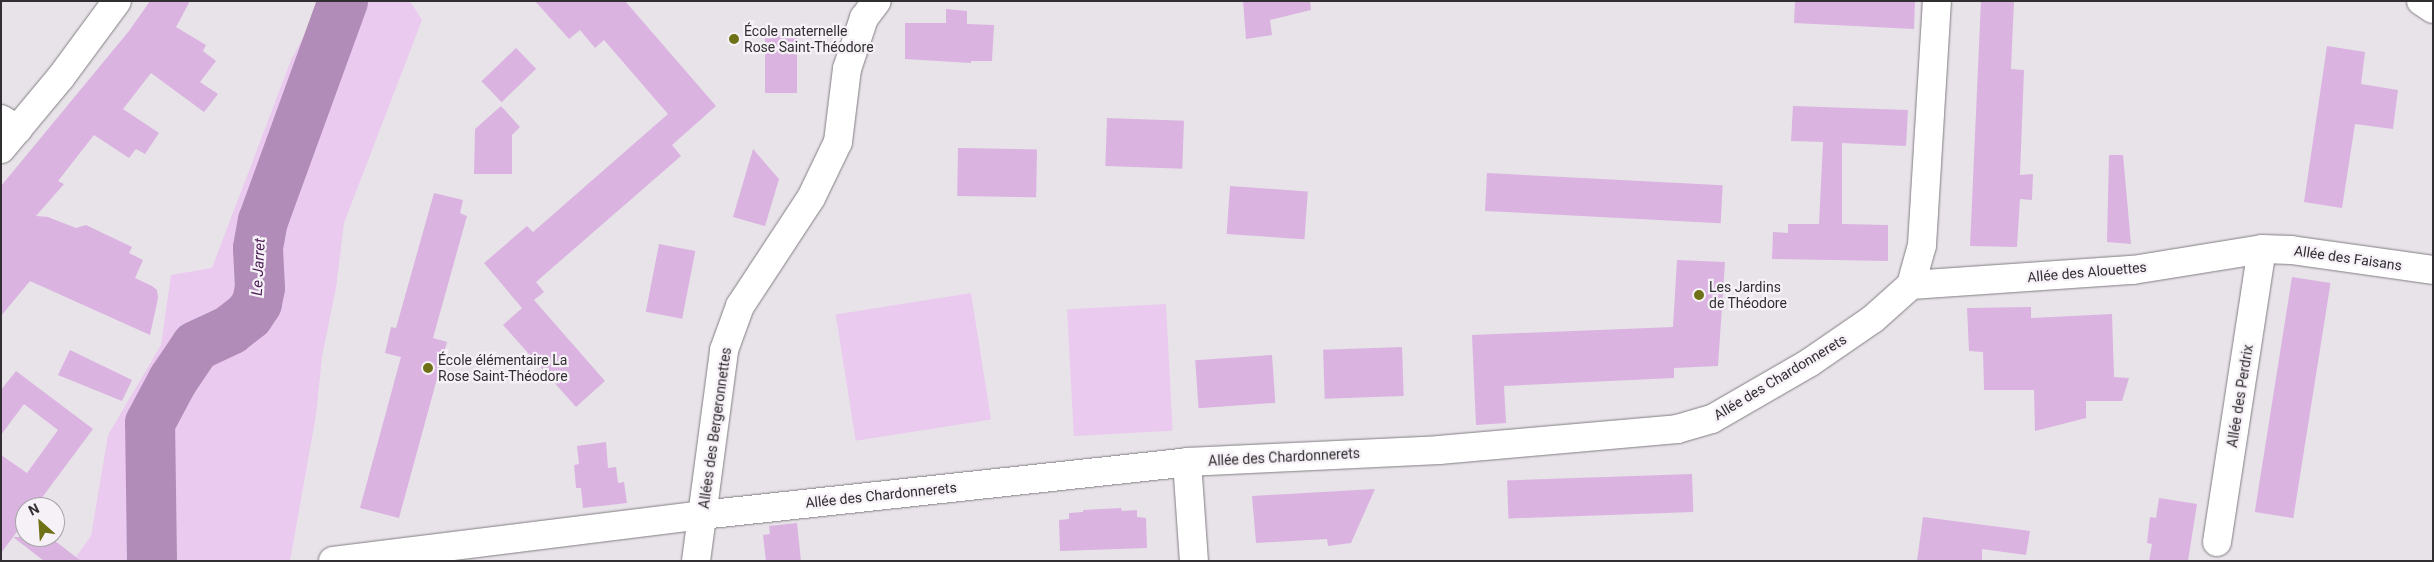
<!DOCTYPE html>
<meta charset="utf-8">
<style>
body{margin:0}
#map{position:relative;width:2434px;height:562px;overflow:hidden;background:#e8e3e9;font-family:Roboto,sans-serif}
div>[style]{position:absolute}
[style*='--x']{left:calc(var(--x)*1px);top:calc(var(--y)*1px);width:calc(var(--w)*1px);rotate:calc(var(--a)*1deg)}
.green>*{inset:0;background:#eacaef;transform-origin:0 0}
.river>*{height:50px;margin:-25px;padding:0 25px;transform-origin:25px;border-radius:25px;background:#b18cb8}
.building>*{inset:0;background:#dab3e1;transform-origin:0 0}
.roads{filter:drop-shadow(0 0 1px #827e83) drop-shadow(0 0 1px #827e83)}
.minor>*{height:28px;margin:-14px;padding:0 14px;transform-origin:14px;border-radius:14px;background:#fff}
.major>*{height:28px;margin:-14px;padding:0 14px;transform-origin:14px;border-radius:14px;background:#fff}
.dots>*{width:14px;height:14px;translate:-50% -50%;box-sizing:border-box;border:2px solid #f6f1f7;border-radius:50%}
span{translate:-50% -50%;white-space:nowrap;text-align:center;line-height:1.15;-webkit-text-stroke:4.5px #f6f1f7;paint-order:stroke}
.poi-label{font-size:14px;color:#312f31}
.left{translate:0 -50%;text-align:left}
.street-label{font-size:14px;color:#312f31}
.water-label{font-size:15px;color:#4c1d54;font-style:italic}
.frame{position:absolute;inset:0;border:2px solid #312f31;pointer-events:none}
.north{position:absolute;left:15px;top:497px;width:50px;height:50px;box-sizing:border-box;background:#f6f1f7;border:1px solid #a7a3a8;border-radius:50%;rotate:334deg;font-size:14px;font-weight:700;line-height:20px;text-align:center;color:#312f31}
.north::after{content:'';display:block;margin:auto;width:18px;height:22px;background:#6f7117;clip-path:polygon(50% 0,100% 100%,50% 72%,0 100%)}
</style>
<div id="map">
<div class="green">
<i style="clip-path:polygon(323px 1px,410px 1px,422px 20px,344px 223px,336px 288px,322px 357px,316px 415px,290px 561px,73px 561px,91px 536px,108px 435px,161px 345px,171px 275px,212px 268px,291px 60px)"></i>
<i style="left:971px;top:293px;width:128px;height:137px;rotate:81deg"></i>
<i style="left:1166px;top:304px;width:127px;height:99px;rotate:87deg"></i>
</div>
<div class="river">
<i style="--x:152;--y:561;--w:138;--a:-90.8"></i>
<i style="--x:150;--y:423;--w:49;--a:-61.9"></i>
<i style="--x:173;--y:380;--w:41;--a:-55.9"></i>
<i style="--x:196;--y:346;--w:38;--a:-25"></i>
<i style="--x:230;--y:330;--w:24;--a:-38"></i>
<i style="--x:249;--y:315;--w:14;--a:-56"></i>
<i style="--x:257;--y:303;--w:15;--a:-79"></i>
<i style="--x:260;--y:288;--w:40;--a:-92.9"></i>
<i style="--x:258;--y:248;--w:27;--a:-80"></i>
<i style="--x:263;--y:221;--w:234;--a:-70"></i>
</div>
<div class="building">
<i style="clip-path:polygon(150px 1px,190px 1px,176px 27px,206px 45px,203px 51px,216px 61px,200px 82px,218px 94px,204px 112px,151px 73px,123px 109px,159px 133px,145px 154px,136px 149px,129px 158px,94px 135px,58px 181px,64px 184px,36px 216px,48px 217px,76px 228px,86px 225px,132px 247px,129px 253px,143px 260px,135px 278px,152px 286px,157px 290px,158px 298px,150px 335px,30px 281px,1px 316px,1px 186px,129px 31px)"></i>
<i style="clip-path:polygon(535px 1px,625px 1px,716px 106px,672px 145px,681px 156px,536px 282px,544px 292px,534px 300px,605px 381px,576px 407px,503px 325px,522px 308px,484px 263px,527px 226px,533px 232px,668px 114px,604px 40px,595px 48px,580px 30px,569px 39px)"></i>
<i style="clip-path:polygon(1243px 1px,1310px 1px,1311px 10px,1270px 20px,1272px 35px,1246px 39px)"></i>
<i style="clip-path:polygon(1795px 1px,1915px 1px,1914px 29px,1794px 23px)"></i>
<i style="clip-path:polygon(1981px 1px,2014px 1px,2011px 69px,2024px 70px,2020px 175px,2033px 174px,2032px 200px,2020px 199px,2017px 247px,1970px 246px)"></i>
<i style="clip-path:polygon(946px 9px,967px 11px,967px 24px,994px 25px,992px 61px,971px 61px,971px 63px,905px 59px,905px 23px,946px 23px)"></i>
<i style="left:797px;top:31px;width:62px;height:32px;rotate:90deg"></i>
<i style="clip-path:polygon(2327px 46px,2365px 52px,2361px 84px,2398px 90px,2393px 129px,2355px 124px,2342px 208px,2304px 202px)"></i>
<i style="left:516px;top:48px;width:29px;height:48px;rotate:46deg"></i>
<i style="clip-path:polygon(501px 106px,520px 127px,512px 135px,512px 174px,474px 174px,475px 129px)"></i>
<i style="clip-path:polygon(1793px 106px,1908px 110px,1906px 146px,1842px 143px,1842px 224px,1888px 225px,1888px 261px,1772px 259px,1773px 232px,1788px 233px,1788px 224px,1819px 224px,1823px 142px,1791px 141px)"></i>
<i style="left:1107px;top:118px;width:77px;height:48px;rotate:2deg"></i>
<i style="left:958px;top:148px;width:79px;height:48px;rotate:1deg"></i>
<i style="clip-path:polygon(753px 149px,779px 179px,765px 226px,733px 217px)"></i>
<i style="clip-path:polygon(2109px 155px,2123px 155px,2131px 244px,2107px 242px)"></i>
<i style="left:1487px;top:173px;width:236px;height:38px;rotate:3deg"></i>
<i style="left:1230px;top:186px;width:78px;height:48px;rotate:4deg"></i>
<i style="clip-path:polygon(434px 193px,463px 200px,460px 213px,467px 216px,433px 338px,447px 342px,399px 518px,360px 508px,401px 357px,385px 353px,391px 327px,396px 328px)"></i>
<i style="left:659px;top:244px;width:37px;height:69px;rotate:11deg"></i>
<i style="clip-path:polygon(1677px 260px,1725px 262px,1718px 366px,1674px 368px,1674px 378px,1504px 386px,1506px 423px,1476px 425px,1472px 335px,1673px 327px)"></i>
<i style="left:2292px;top:277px;width:39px;height:238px;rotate:9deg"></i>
<i style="clip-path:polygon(2031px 307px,2031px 318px,2112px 314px,2114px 377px,2129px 378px,2122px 401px,2086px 401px,2086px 418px,2035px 431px,2034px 390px,1984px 390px,1983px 352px,1969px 351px,1967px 308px)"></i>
<i style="left:1402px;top:347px;width:49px;height:79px;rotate:88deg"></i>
<i style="clip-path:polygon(70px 350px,132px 380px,122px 401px,58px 375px)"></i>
<i style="left:1272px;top:355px;width:48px;height:77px;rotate:86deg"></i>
<i style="clip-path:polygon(16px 371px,93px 429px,35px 507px,25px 507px,25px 521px,1px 553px,1px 455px,27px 473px,58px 430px,24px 404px,1px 435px,1px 390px)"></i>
<i style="clip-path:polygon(606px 442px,608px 468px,616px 467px,618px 483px,624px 482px,627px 503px,583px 508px,581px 488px,576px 488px,574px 465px,579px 464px,577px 446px)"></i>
<i style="left:1692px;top:474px;width:38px;height:185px;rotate:88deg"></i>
<i style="clip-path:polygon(1375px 489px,1351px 543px,1328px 546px,1327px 539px,1256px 543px,1252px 496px)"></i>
<i style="clip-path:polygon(2159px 498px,2197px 504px,2188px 561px,2149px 561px,2152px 544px,2147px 543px,2150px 517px,2156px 518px)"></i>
<i style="clip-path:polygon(1121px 508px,1122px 511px,1137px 510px,1137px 517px,1146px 518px,1147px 548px,1060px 551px,1059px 520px,1069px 519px,1069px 513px,1083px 512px,1083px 510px)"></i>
<i style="clip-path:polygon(1923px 517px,2030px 531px,2026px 555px,1982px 549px,1982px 561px,1917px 561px)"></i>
<i style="clip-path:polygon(797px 523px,801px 561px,766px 561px,763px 535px,770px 534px,769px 526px)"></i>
<i style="clip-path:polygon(13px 537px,50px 537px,81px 561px,44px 561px)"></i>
</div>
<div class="roads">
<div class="minor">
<i style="--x:2421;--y:1;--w:14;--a:34"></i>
<i style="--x:1;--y:119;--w:20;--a:30"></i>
<i style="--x:1911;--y:285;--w:223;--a:-3.9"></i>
<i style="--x:2133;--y:270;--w:131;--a:-9.2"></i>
<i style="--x:2262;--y:249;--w:29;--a:2"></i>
<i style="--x:2291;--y:250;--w:143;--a:8"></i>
<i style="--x:1187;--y:462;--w:99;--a:86"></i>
<i style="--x:2217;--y:542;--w:296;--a:-81.3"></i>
<i style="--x:333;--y:561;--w:372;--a:-7.1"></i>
<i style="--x:702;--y:515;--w:488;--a:-6.2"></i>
<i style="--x:1187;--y:462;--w:252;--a:-2.7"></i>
<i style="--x:1439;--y:450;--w:239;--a:-5"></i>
<i style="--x:1677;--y:429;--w:36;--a:-16"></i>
<i style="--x:1712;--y:419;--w:112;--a:-30"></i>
<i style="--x:1809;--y:363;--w:78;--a:-34.5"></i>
<i style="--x:1873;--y:319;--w:51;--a:-41.8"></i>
<i style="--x:1911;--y:285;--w:41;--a:-74.6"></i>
<i style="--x:1922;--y:245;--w:244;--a:-86.5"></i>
<i style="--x:696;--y:561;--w:213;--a:-82.4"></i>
<i style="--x:724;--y:350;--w:47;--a:-70"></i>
<i style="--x:740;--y:306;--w:129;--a:-56.7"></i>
<i style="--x:811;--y:198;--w:62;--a:-64.3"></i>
<i style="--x:838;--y:142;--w:74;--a:-83"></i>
<i style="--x:847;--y:69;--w:54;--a:-71.6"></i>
<i style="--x:864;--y:18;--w:21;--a:-53"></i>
</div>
<div class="major">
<i style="--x:1;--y:149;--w:94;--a:-50.2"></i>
<i style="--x:61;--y:77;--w:94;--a:-53.6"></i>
</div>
</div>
<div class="dots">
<i style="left:734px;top:39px;background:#6f7117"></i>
<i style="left:1699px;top:295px;background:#6f7117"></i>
<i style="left:428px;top:368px;background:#6f7117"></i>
</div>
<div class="poi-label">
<span class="left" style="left:744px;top:39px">École maternelle<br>Rose Saint-Théodore</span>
<span class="left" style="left:1709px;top:295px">Les Jardins<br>de Théodore</span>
<span class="left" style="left:438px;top:368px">École élémentaire La<br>Rose Saint-Théodore</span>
</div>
<div class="street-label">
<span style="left:2348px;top:258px;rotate:8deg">Allée des Faisans</span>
<span style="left:2087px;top:272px;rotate:-5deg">Allée des Alouettes</span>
<span style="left:1780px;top:377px;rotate:-31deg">Allée des Chardonnerets</span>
<span style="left:2240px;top:396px;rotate:-81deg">Allée des Perdrix</span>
<span style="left:715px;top:428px;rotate:-82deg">Allées des Bergeronnettes</span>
<span style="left:1284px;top:457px;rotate:-3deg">Allée des Chardonnerets</span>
<span style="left:881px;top:495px;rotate:-6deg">Allée des Chardonnerets</span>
</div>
<div class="water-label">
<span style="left:259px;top:267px;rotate:-87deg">Le Jarret</span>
</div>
<div class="frame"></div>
<div class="north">N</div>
</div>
